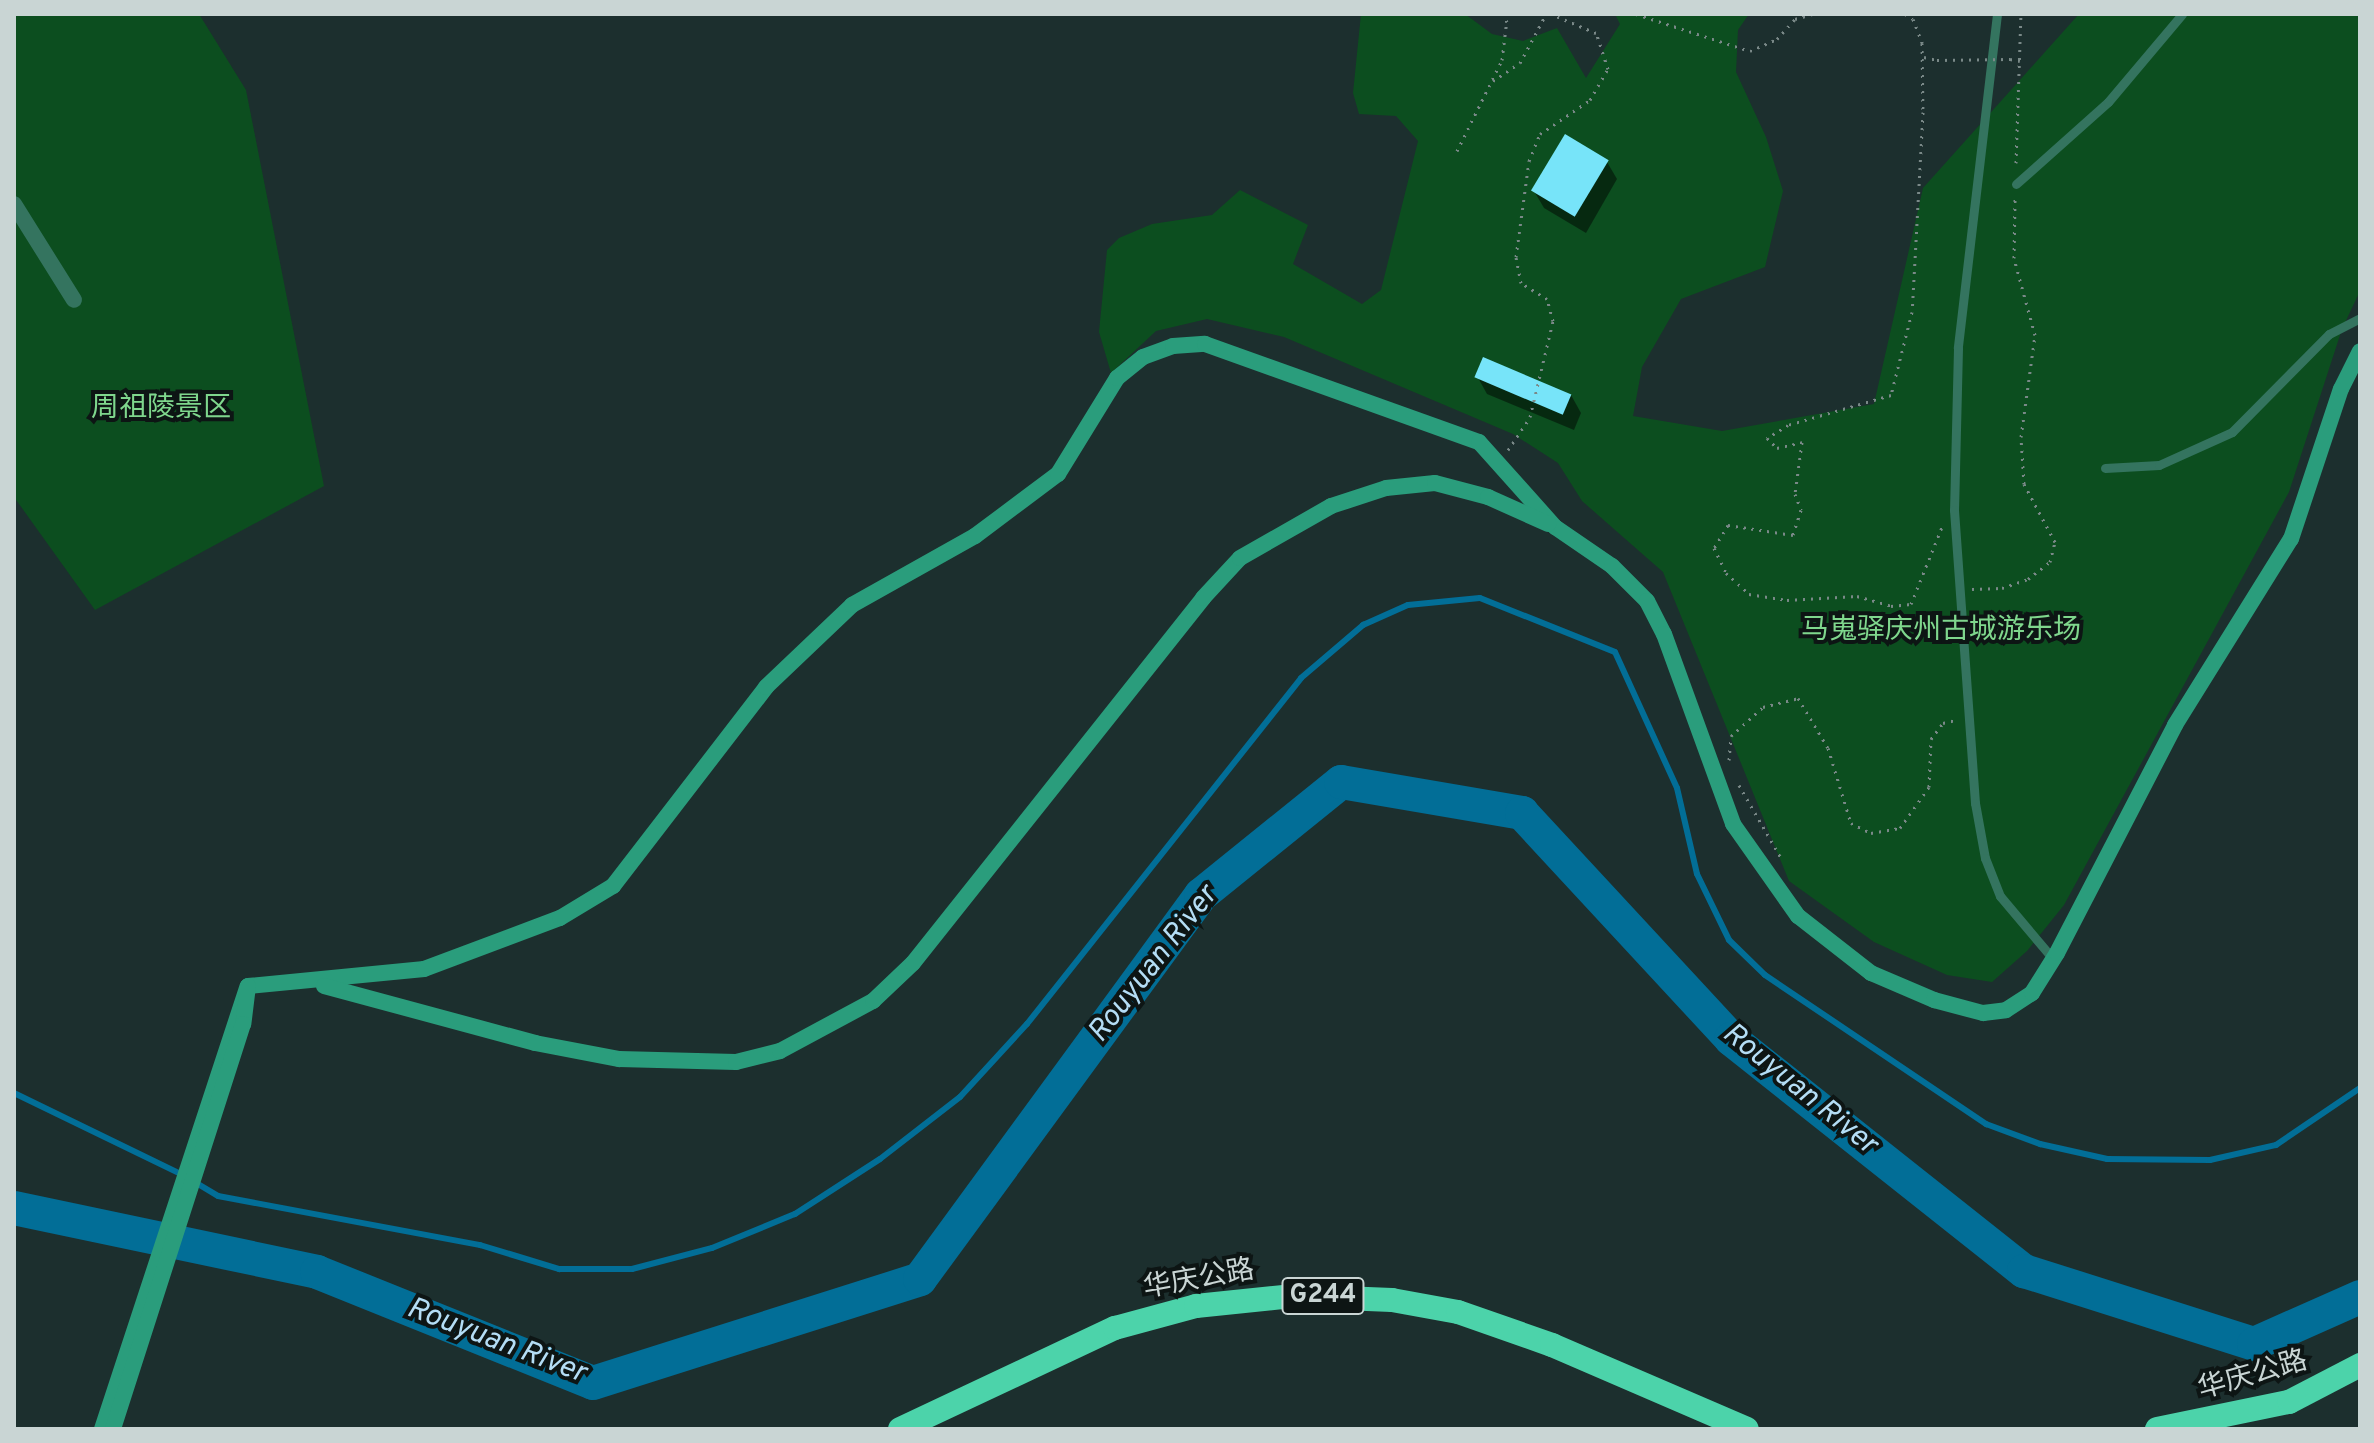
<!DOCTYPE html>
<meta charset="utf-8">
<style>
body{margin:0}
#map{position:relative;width:2374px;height:1443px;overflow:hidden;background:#1c2f2e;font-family:Overpass,"Noto Sans SC",sans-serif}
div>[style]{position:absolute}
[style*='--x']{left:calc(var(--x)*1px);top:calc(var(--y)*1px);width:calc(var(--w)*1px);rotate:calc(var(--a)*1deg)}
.green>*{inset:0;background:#0c4e1f}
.shadow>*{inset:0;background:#0007}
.stream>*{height:6px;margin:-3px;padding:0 3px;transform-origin:3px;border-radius:3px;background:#026e97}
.river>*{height:34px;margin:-17px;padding:0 17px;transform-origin:17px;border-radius:17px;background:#026e97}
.building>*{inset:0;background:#77e4f9;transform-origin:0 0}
.path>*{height:3px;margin-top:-1.5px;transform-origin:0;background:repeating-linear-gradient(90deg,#7a8988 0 2px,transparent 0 8px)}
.lane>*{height:9px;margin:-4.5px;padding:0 4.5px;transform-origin:4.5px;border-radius:4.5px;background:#34745f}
.street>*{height:16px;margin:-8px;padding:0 8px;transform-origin:8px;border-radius:8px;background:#34745f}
.secondary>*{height:16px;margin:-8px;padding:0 8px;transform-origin:8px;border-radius:8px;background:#2a9d7c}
.highway>*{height:24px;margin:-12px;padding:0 12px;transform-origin:12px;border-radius:12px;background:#4cd3aa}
.path-bridge>*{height:3px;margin-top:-1.5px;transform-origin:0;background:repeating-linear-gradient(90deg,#7a8988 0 2px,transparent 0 8px)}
span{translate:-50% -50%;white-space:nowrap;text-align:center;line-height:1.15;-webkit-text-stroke:8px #0d1514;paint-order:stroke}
.shield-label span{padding:2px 6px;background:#0d1514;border:2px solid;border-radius:6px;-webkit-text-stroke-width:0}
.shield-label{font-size:26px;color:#c9d5d4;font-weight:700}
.park-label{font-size:28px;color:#7fd78d}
.street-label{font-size:28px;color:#c9d5d4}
.water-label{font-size:30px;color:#b4ddf5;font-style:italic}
.frame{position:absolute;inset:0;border:16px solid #c9d5d4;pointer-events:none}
</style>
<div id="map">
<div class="green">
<i style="clip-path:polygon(14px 14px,199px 14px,246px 90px,324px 486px,95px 610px,14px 497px)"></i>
<i style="clip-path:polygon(1361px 14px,1465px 14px,1492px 34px,1523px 41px,1557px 28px,1586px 78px,1620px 24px,1615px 14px,1749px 14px,1738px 30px,1736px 72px,1766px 137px,1783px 191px,1765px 267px,1681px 299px,1642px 367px,1633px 416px,1722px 431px,1874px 404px,1923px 188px,2079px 14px,2360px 14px,2360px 291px,2342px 329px,2289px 492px,2064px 905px,2027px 951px,1992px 982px,1947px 975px,1874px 942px,1789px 881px,1663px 572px,1582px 501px,1558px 463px,1513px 434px,1284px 337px,1207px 319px,1156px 331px,1111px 373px,1099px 332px,1107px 250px,1119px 238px,1152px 224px,1212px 215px,1240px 190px,1308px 225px,1293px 264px,1362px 304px,1381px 290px,1418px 141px,1396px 116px,1359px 114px,1353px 93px)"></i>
</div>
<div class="shadow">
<i style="clip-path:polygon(1607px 162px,1617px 179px,1586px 233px,1544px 208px,1534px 191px)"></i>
<i style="clip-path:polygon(1477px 376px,1571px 395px,1581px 413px,1574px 430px,1487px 394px)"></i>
</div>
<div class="stream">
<i style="--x:14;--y:1093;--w:188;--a:25.9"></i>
<i style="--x:193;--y:1181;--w:29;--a:31"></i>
<i style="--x:218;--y:1196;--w:267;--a:10.6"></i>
<i style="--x:480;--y:1245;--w:83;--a:16.9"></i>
<i style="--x:559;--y:1269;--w:73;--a:0"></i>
<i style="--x:632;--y:1269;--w:83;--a:-14.7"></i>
<i style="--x:712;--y:1248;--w:90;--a:-22.3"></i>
<i style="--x:795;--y:1214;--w:101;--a:-32.9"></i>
<i style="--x:880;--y:1159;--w:101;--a:-37.8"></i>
<i style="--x:960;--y:1097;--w:99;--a:-47.5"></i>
<i style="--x:1027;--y:1024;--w:441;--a:-51.6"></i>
<i style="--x:1301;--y:678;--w:82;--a:-40.5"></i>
<i style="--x:1363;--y:625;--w:49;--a:-24"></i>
<i style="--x:1408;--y:605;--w:72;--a:-5.6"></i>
<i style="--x:1480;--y:598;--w:145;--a:21.8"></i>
<i style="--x:1615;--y:652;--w:149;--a:65.5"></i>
<i style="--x:1677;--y:788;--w:88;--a:76.9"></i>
<i style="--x:1697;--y:874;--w:73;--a:64.1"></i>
<i style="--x:1729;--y:940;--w:50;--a:44.2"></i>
<i style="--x:1765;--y:975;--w:267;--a:34"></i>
<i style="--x:1986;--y:1124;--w:58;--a:20.3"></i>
<i style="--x:2040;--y:1144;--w:69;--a:12.6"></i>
<i style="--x:2107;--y:1159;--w:103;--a:0.6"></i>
<i style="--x:2210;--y:1160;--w:68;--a:-12.8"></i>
<i style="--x:2276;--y:1145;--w:102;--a:-34.2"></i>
</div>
<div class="river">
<i style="--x:14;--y:1208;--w:310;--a:11.9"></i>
<i style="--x:317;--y:1272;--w:297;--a:21.9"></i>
<i style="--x:593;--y:1383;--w:343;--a:-17.6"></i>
<i style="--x:920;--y:1279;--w:476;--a:-53.8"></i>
<i style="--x:1201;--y:895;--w:180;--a:-38.9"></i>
<i style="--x:1341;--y:782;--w:184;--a:9.7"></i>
<i style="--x:1522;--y:813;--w:308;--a:47.2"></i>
<i style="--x:1731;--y:1039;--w:374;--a:38.4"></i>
<i style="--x:2024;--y:1271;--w:241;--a:17.6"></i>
<i style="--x:2254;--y:1344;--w:116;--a:-23.9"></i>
</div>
<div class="building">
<i style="left:1565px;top:134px;width:51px;height:66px;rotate:31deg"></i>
<i style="left:1483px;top:357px;width:96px;height:22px;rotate:23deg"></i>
</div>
<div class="path">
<i style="--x:1636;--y:14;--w:120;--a:18"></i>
<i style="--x:1750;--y:51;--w:30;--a:-24"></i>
<i style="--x:1777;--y:39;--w:27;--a:-48"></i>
<i style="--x:1795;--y:19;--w:19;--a:-16"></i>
<i style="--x:1905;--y:14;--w:9;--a:32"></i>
<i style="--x:1913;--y:19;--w:26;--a:69"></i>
<i style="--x:1922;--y:43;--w:69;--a:89.2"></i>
<i style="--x:1923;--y:112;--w:200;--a:93.1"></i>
<i style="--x:1912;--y:312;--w:86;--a:104.2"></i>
<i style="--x:1891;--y:395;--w:107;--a:163.8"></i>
<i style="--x:1788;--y:425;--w:25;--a:148"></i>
<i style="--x:1767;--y:438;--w:14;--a:45"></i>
<i style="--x:1777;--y:448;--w:26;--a:-13"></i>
<i style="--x:1802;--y:442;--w:52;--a:97.7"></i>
<i style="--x:1795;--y:494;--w:17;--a:69"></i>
<i style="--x:1801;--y:510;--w:26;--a:108"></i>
<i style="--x:1793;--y:535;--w:66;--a:-171.3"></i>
<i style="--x:1728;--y:525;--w:27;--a:121"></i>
<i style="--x:1714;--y:548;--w:28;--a:64"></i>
<i style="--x:1726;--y:573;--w:31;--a:42"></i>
<i style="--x:1749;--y:594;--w:38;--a:9"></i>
<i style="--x:1787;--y:600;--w:70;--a:-3.3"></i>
<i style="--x:1857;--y:596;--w:35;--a:16"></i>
<i style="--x:1891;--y:606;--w:20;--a:-6"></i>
<i style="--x:1911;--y:604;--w:83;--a:-68.1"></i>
<i style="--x:1924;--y:57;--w:13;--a:13"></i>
<i style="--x:2010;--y:59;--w:10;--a:11"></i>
<i style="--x:1493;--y:81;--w:32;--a:-34"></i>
<i style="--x:1520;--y:63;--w:55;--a:-62"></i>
<i style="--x:1457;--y:151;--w:102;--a:-63.7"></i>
<i style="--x:1502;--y:60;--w:38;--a:-83"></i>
<i style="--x:1507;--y:22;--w:9;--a:-117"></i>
<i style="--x:2016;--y:163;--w:149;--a:-88.1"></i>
<i style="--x:1508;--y:450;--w:40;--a:-56"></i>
<i style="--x:1530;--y:417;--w:99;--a:-76.5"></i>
<i style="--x:1553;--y:321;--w:23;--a:-105"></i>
<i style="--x:1547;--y:299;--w:31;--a:-148"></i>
<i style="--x:1521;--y:283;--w:26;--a:-101"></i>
<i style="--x:1516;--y:257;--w:97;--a:-82.3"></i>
<i style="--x:1529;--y:161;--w:29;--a:-68"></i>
<i style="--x:1540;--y:134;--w:60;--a:-34.2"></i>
<i style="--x:1590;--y:100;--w:36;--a:-60"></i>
<i style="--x:1608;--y:69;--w:38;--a:-108"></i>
<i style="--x:1596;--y:33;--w:49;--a:-157.1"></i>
<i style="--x:1972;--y:589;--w:30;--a:-2"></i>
<i style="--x:2002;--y:588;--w:28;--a:-19"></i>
<i style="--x:2028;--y:579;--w:28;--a:-38"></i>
<i style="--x:2050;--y:562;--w:21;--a:-76"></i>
<i style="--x:2055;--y:542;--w:66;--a:-118.1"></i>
<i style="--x:2024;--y:484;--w:47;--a:-93.7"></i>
<i style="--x:2021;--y:437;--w:103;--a:-82.2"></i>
<i style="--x:2035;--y:335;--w:80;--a:-105.3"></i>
<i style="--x:2014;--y:258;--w:59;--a:-89"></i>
<i style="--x:1729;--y:760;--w:24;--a:-85"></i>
<i style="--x:1731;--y:736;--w:43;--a:-42.2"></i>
<i style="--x:1763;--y:707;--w:36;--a:-14"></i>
<i style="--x:1798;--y:698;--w:58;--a:59"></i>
<i style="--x:1828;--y:748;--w:78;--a:73"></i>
<i style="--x:1851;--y:823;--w:22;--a:27"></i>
<i style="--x:1871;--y:833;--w:29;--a:-10"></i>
<i style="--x:1900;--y:828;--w:50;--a:-54.7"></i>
<i style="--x:1929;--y:787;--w:48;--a:-87.6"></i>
<i style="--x:1931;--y:739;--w:20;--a:-53"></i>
<i style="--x:1943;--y:723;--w:13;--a:-13"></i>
<i style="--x:1739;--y:785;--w:84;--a:60.1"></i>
</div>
<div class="lane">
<i style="--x:1997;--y:14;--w:336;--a:96.7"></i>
<i style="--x:1958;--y:348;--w:162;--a:91.4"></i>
<i style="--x:1954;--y:510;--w:294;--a:85.9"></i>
<i style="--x:1975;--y:803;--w:56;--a:79.7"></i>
<i style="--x:1985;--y:858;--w:41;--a:68.5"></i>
<i style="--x:2000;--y:896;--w:82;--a:49.9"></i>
<i style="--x:2016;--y:184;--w:123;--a:-41.7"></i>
<i style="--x:2108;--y:102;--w:115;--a:-49.9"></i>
<i style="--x:2105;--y:468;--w:54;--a:-3.2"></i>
<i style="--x:2159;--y:465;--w:80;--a:-24.3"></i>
<i style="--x:2232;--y:432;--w:138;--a:-45.3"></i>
<i style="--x:2329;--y:334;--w:35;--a:-27"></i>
</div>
<div class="street">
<i style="--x:14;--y:204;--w:113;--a:58"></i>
</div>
<div class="secondary">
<i style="--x:248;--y:986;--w:177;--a:-5.5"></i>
<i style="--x:424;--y:969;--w:145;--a:-20.6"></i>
<i style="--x:560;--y:918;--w:62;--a:-31.1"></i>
<i style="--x:613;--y:886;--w:251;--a:-52.4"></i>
<i style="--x:766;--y:687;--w:119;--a:-43.6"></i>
<i style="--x:852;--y:605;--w:141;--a:-29.3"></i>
<i style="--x:975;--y:536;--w:104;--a:-36.8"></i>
<i style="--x:1058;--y:474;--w:113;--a:-58.4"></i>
<i style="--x:1117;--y:378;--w:33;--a:-39"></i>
<i style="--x:1143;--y:357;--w:32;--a:-20"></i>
<i style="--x:1173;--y:346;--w:32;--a:-4"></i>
<i style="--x:1205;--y:344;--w:291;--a:19.7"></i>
<i style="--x:1479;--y:442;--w:114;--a:48.2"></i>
<i style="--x:1555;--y:527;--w:69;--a:34.4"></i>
<i style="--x:1612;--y:566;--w:49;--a:45"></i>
<i style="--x:1647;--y:601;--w:37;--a:63"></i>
<i style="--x:1664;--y:634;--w:202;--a:70"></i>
<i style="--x:1733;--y:824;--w:113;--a:54.8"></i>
<i style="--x:1798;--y:916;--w:93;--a:38"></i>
<i style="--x:1871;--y:973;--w:69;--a:23.2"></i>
<i style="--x:1934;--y:1000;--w:51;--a:14.9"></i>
<i style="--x:1983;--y:1013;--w:23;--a:-7"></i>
<i style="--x:2006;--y:1010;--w:31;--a:-33"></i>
<i style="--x:2032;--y:993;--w:47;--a:-58"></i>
<i style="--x:2057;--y:953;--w:257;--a:-62.6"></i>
<i style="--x:2175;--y:725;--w:219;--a:-58.1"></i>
<i style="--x:2291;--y:539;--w:158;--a:-71.6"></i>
<i style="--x:2341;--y:389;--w:42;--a:-63.4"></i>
<i style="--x:324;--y:986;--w:219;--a:15.1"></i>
<i style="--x:535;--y:1043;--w:86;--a:10.8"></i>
<i style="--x:619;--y:1059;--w:117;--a:1.5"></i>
<i style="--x:736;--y:1062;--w:45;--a:-14"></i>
<i style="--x:780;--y:1051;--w:106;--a:-28.3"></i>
<i style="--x:873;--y:1001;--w:55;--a:-43.5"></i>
<i style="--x:913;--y:963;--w:466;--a:-51.5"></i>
<i style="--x:1203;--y:598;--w:54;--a:-47.2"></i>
<i style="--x:1240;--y:558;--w:105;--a:-29.7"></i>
<i style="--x:1331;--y:506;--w:58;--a:-18.1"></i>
<i style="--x:1386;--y:488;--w:49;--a:-5.8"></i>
<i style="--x:1435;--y:483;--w:55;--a:14.8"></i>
<i style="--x:1488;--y:497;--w:66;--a:24.2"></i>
<i style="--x:102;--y:1429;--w:466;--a:-71.8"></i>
<i style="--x:248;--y:986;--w:38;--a:97"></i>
<i style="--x:243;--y:1024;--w:425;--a:107.8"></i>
</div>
<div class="highway">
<i style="--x:900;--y:1429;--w:238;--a:-25.2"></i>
<i style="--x:1115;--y:1328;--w:84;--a:-15.2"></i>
<i style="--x:1196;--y:1306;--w:98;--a:-5.9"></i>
<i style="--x:1293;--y:1296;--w:99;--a:2.3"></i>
<i style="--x:1392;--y:1300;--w:67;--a:10.3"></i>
<i style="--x:1458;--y:1312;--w:100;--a:19.3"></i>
<i style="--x:1552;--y:1345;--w:212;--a:23.3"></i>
<i style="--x:2157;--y:1429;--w:135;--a:-11.6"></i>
<i style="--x:2289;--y:1402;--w:80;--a:-27.5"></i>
</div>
<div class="path-bridge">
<i style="--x:1937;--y:60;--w:73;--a:-0.8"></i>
</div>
<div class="shield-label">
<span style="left:1323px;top:1296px">G244</span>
</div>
<div class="park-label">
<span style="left:161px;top:409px">周祖陵景区</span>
<span style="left:1941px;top:631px">马嵬驿庆州古城游乐场</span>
</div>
<div class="street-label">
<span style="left:1199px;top:1280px;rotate:-10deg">华庆公路</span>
<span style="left:2253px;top:1376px;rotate:-16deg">华庆公路</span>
</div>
<div class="water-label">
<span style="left:1154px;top:965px;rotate:-52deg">Rouyuan River</span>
<span style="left:1799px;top:1090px;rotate:39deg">Rouyuan River</span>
<span style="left:496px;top:1342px;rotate:21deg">Rouyuan River</span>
</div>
<div class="frame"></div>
</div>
